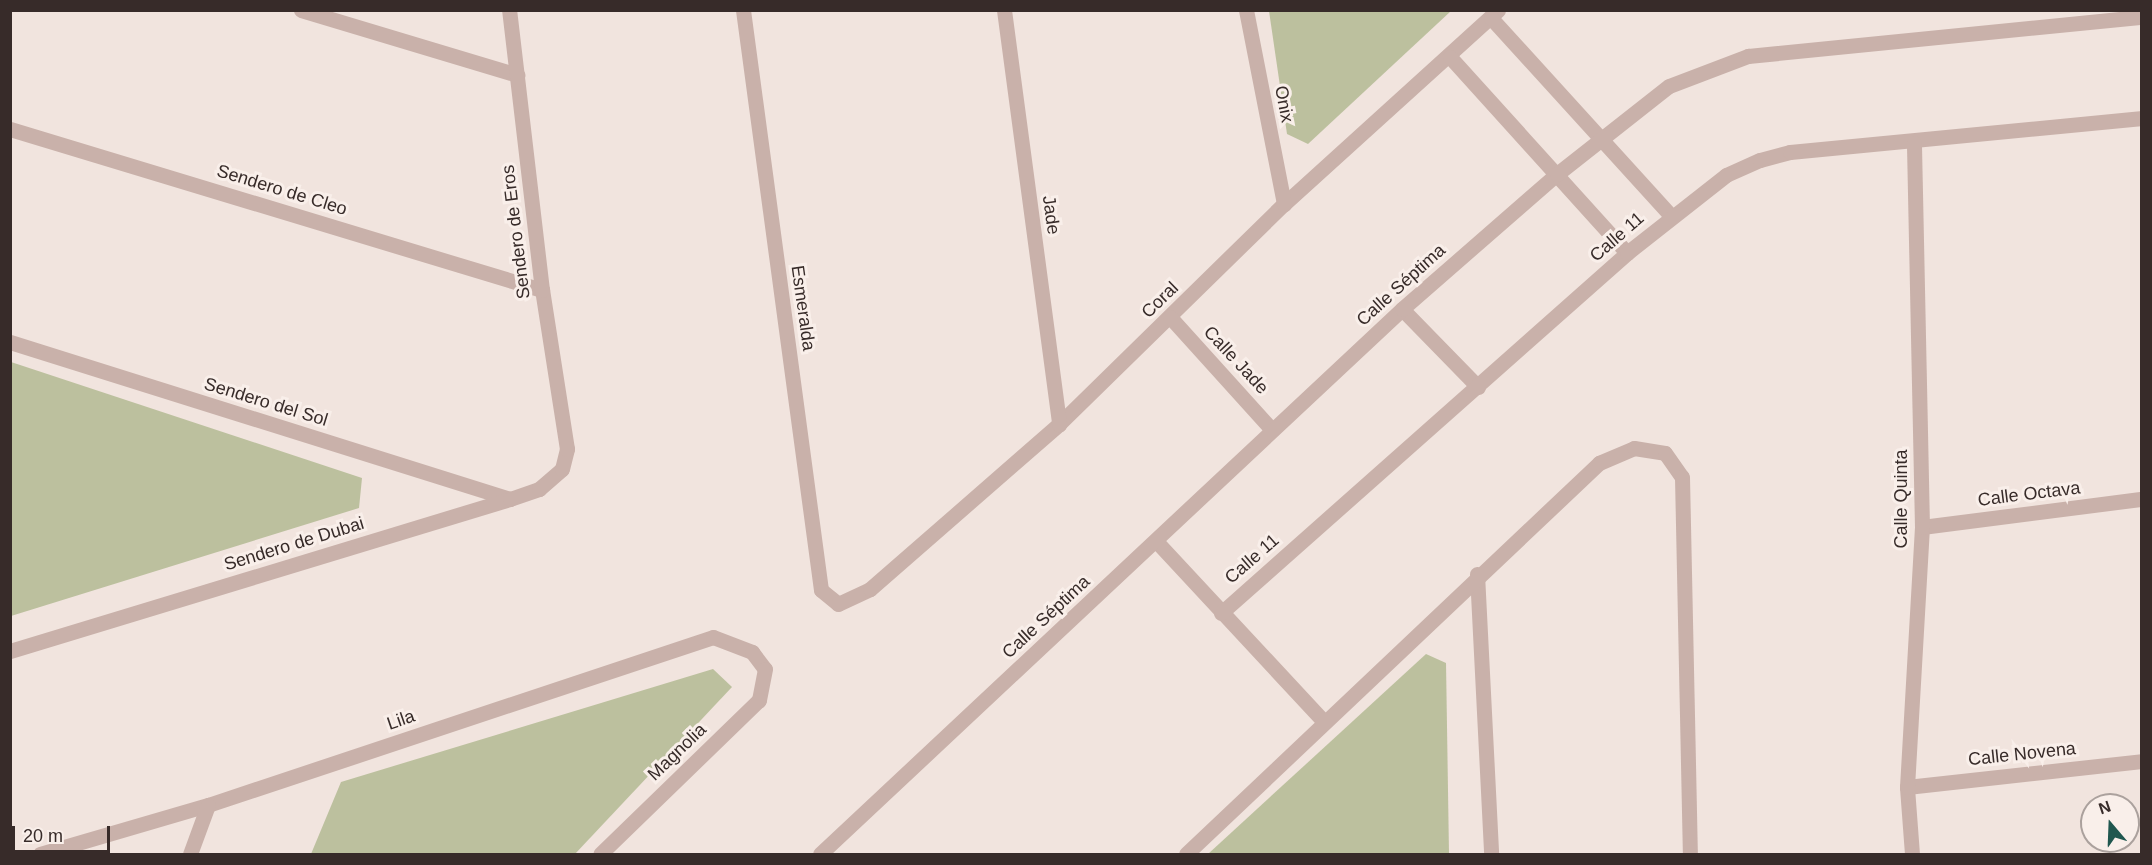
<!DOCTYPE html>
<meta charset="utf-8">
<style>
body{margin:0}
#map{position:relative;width:2152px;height:865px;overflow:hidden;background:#f1e4de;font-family:Arial,sans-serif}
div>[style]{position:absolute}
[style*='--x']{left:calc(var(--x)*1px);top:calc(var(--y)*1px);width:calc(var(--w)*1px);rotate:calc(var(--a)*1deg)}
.green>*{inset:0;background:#bcc09e}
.street>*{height:15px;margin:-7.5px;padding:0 7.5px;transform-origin:7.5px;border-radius:7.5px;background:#c9b1aa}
span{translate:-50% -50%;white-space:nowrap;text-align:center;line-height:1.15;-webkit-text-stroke:6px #f9efea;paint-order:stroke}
.street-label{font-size:18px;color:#372b29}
.frame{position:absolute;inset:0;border:12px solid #372b29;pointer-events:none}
.north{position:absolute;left:2080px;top:793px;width:60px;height:60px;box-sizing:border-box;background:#f9efea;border:2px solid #aba19d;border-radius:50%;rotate:341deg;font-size:16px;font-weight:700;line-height:24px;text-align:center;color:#372b29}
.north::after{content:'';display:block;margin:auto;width:21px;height:27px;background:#20574f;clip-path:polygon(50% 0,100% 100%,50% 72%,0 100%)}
.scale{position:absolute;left:12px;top:826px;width:98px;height:27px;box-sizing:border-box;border:3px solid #372b29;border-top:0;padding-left:8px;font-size:18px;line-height:21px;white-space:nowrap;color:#372b29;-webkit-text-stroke:4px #f9efea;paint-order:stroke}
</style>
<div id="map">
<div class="green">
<i style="clip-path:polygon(1269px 11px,1269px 10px,1451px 11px,1308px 144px,1287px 134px)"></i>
<i style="clip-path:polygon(11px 362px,362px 478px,359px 508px,11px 616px)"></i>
<i style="clip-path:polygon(1426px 654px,1446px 663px,1449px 854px,1208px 854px)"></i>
<i style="clip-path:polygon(713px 669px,732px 687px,575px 854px,311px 854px,341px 782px)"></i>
</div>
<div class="street">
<i style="--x:301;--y:10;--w:226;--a:16.7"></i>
<i style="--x:743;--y:10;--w:585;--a:82.34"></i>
<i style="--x:821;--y:590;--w:22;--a:39"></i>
<i style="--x:838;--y:604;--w:35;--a:-25"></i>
<i style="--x:870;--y:589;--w:251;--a:-41.1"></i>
<i style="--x:1059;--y:424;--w:315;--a:-44.4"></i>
<i style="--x:1284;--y:204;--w:289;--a:-42.2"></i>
<i style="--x:1004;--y:10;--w:418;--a:82.4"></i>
<i style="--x:1246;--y:10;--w:198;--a:78.9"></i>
<i style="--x:1491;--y:18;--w:268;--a:47.7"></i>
<i style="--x:1450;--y:57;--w:264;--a:47.9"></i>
<i style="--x:10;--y:129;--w:556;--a:16.84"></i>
<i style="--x:1402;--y:309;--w:109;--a:45.7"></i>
<i style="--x:1170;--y:317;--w:152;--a:47.9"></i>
<i style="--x:10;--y:342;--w:524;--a:17.43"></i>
<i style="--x:1922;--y:527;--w:222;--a:-7.3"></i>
<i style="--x:1156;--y:541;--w:246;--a:47.1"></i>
<i style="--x:1477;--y:574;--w:280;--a:87.1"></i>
<i style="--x:1221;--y:613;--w:543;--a:-41.56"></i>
<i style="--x:1627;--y:253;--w:126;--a:-38.2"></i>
<i style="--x:1726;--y:175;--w:37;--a:-24"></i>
<i style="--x:1760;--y:160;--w:31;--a:-15"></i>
<i style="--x:1790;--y:152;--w:354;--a:-5.5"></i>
<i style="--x:10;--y:651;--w:523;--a:-16.91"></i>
<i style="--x:510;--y:499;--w:31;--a:-19"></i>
<i style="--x:539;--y:489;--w:30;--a:-41"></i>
<i style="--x:562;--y:469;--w:21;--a:-76"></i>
<i style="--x:567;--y:449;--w:161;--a:-98.9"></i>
<i style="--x:542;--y:290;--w:282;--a:-96.7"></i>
<i style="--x:1907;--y:787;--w:236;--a:-6.3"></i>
<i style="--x:40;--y:854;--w:175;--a:-16.3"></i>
<i style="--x:208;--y:805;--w:532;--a:-18.4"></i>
<i style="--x:713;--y:637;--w:42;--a:21"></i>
<i style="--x:752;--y:652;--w:21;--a:53"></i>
<i style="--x:765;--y:669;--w:32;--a:101"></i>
<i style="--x:759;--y:700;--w:221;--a:135.9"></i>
<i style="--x:190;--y:854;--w:52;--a:-69.8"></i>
<i style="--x:820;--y:854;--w:797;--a:-43.12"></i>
<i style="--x:1402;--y:309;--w:206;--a:-41.1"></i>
<i style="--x:1557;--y:174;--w:142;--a:-38.2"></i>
<i style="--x:1669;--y:86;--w:85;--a:-20.8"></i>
<i style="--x:1748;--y:56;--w:396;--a:-5.7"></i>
<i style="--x:1186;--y:854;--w:569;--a:-43.43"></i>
<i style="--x:1599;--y:463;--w:38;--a:-23"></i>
<i style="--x:1634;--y:448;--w:31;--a:9"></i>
<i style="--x:1665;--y:453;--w:29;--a:55"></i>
<i style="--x:1682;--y:477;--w:377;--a:88.8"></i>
<i style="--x:1912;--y:854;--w:67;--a:-94.3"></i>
<i style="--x:1907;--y:787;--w:260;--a:-86.7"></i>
<i style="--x:1922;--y:527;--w:384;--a:-91.2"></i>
</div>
<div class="street-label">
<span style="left:1284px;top:104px;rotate:79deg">Onix</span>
<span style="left:282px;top:190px;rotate:17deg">Sendero de Cleo</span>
<span style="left:1051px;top:215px;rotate:82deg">Jade</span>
<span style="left:516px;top:232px;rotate:-97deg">Sendero de Eros</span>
<span style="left:1617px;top:237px;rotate:-41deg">Calle 11</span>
<span style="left:1401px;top:285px;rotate:-42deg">Calle Séptima</span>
<span style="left:1160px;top:300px;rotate:-44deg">Coral</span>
<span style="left:803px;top:308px;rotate:82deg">Esmeralda</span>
<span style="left:1236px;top:360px;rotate:47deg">Calle Jade</span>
<span style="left:266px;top:402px;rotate:17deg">Sendero del Sol</span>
<span style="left:2029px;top:494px;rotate:-7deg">Calle Octava</span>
<span style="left:1901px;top:499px;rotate:-90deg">Calle Quinta</span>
<span style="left:294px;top:544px;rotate:-17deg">Sendero de Dubai</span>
<span style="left:1252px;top:559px;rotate:-41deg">Calle 11</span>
<span style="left:1046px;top:617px;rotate:-43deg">Calle Séptima</span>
<span style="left:401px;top:720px;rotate:-19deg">Lila</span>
<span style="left:677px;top:752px;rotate:-44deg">Magnolia</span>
<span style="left:2022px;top:754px;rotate:-6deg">Calle Novena</span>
</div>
<div class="frame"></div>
<div class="north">N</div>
<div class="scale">20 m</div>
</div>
